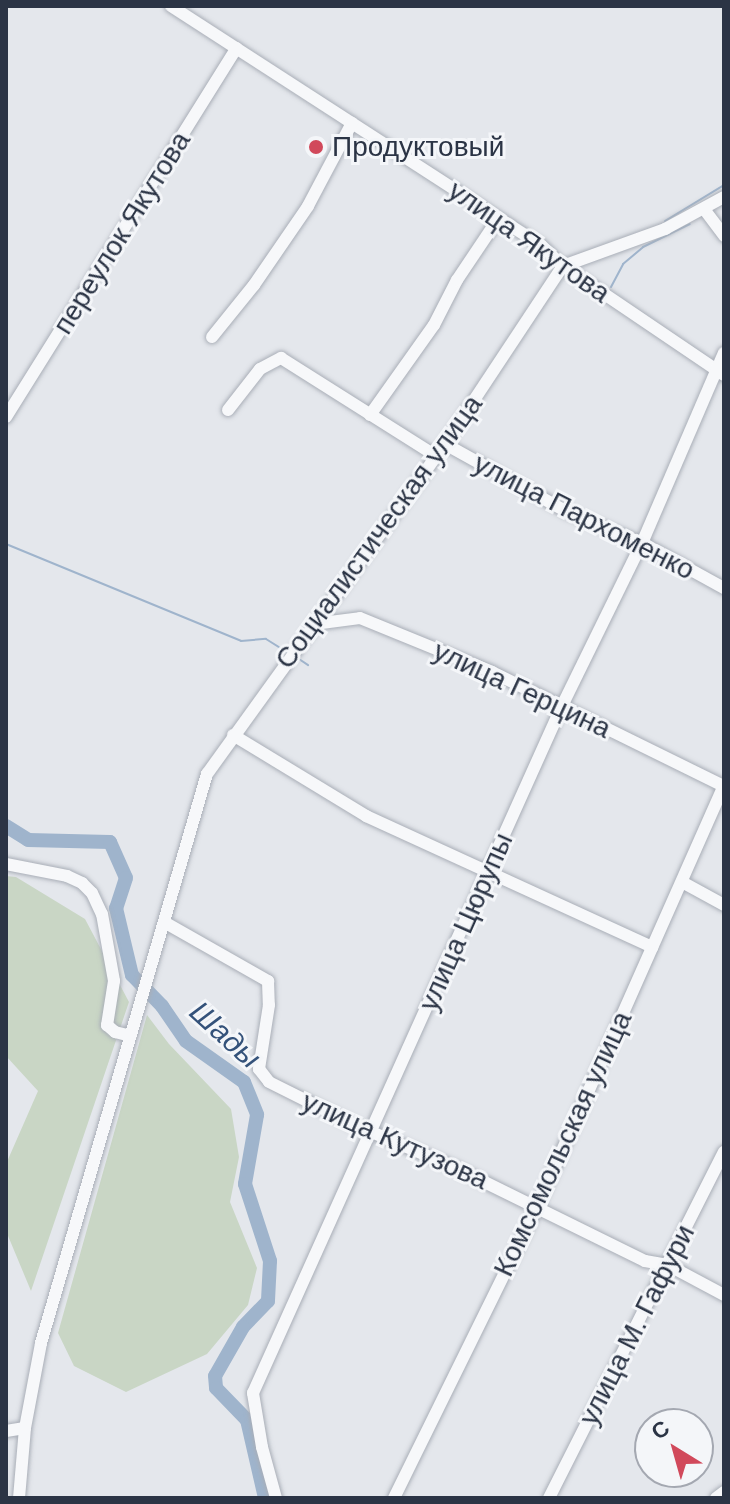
<!DOCTYPE html>
<meta charset="utf-8">
<style>
body{margin:0}
#map{position:relative;width:730px;height:1504px;overflow:hidden;background:#e4e7ec;font-family:Arial,sans-serif}
div>[style]{position:absolute}
[style*='--x']{left:calc(var(--x)*1px);top:calc(var(--y)*1px);width:calc(var(--w)*1px);rotate:calc(var(--a)*1deg)}
.green>*{inset:0;background:#c9d6c5}
.stream>*{height:2px;margin:-1px;padding:0 1px;transform-origin:1px;border-radius:1px;background:#9fb4cc}
.river>*{height:14px;margin:-7px;padding:0 7px;transform-origin:7px;border-radius:7px;background:#9fb4cc}
.roads{filter:drop-shadow(0 0 2px #a9aeb7) drop-shadow(0 0 2px #a9aeb7)}
.minor>*{height:12px;margin:-6px;padding:0 6px;transform-origin:6px;border-radius:6px;background:#f7f8fa}
.dots>*{width:22px;height:22px;translate:-50% -50%;box-sizing:border-box;border:4px solid #f4f6f9;border-radius:50%}
span{translate:-50% -50%;white-space:nowrap;text-align:center;line-height:1.15;-webkit-text-stroke:6px #f4f6f9;paint-order:stroke}
.poi-label{font-size:28px;color:#2b3445}
.left{translate:0 -50%;text-align:left}
.street-label{font-size:28px;color:#2b3445}
.water-label{font-size:30px;color:#34527a;font-style:italic}
.frame{position:absolute;inset:0;border:8px solid #2b3445;pointer-events:none}
.north{position:absolute;left:634px;top:1408px;width:80px;height:80px;box-sizing:border-box;background:#f4f6f9;border:2px solid #a4a8b1;border-radius:50%;rotate:323deg;font-size:22px;font-weight:700;line-height:32px;text-align:center;color:#2b3445}
.north::after{content:'';display:block;margin:auto;width:28px;height:36px;background:#d1495b;clip-path:polygon(50% 0,100% 100%,50% 72%,0 100%)}
</style>
<div id="map">
<div class="green">
<i style="clip-path:polygon(6px 876px,16px 877px,85px 919px,129px 1002px,31px 1291px,6px 1231px,6px 1164px,38px 1091px,6px 1056px)"></i>
<i style="clip-path:polygon(147px 1015px,169px 1044px,231px 1109px,239px 1157px,230px 1202px,257px 1268px,248px 1305px,207px 1354px,126px 1392px,74px 1366px,58px 1333px)"></i>
</div>
<div class="stream">
<i style="--x:665;--y:221;--w:69;--a:-31.4"></i>
<i style="--x:611;--y:287;--w:26;--a:-62"></i>
<i style="--x:623;--y:264;--w:26;--a:-40"></i>
<i style="--x:643;--y:247;--w:52;--a:-26.1"></i>
<i style="--x:6;--y:544;--w:254;--a:22.4"></i>
<i style="--x:241;--y:641;--w:25;--a:-5"></i>
<i style="--x:266;--y:639;--w:28;--a:32"></i>
<i style="--x:299;--y:659;--w:11;--a:34"></i>
</div>
<div class="river">
<i style="--x:6;--y:826;--w:26;--a:32"></i>
<i style="--x:28;--y:840;--w:82;--a:1.4"></i>
<i style="--x:110;--y:842;--w:39;--a:66"></i>
<i style="--x:126;--y:878;--w:32;--a:108"></i>
<i style="--x:116;--y:908;--w:69;--a:76.6"></i>
<i style="--x:132;--y:975;--w:43;--a:45.9"></i>
<i style="--x:162;--y:1006;--w:42;--a:55.6"></i>
<i style="--x:186;--y:1041;--w:71;--a:35.3"></i>
<i style="--x:244;--y:1082;--w:35;--a:68"></i>
<i style="--x:257;--y:1115;--w:70;--a:99.9"></i>
<i style="--x:245;--y:1184;--w:81;--a:72"></i>
<i style="--x:270;--y:1261;--w:40;--a:92.9"></i>
<i style="--x:268;--y:1301;--w:36;--a:134"></i>
<i style="--x:243;--y:1327;--w:56;--a:119.7"></i>
<i style="--x:215;--y:1376;--w:12;--a:85"></i>
<i style="--x:216;--y:1388;--w:45;--a:45.9"></i>
<i style="--x:247;--y:1420;--w:80;--a:77"></i>
</div>
<div class="roads">
<div class="minor">
<i style="--x:171;--y:6;--w:440;--a:32.9"></i>
<i style="--x:541;--y:245;--w:30;--a:44"></i>
<i style="--x:563;--y:266;--w:194;--a:34.1"></i>
<i style="--x:704;--y:209;--w:34;--a:53"></i>
<i style="--x:212;--y:337;--w:67;--a:-51.1"></i>
<i style="--x:254;--y:285;--w:96;--a:-55.6"></i>
<i style="--x:308;--y:206;--w:94;--a:-62.1"></i>
<i style="--x:228;--y:410;--w:52;--a:-52"></i>
<i style="--x:260;--y:369;--w:24;--a:-28"></i>
<i style="--x:281;--y:358;--w:183;--a:32.3"></i>
<i style="--x:370;--y:415;--w:110;--a:-54.6"></i>
<i style="--x:434;--y:325;--w:51;--a:-62.9"></i>
<i style="--x:457;--y:280;--w:73;--a:-56.1"></i>
<i style="--x:6;--y:417;--w:435;--a:-58"></i>
<i style="--x:445;--y:444;--w:140;--a:29.1"></i>
<i style="--x:567;--y:512;--w:81;--a:22.5"></i>
<i style="--x:642;--y:543;--w:94;--a:28.8"></i>
<i style="--x:314;--y:624;--w:46;--a:-7.4"></i>
<i style="--x:360;--y:618;--w:143;--a:22.2"></i>
<i style="--x:492;--y:672;--w:258;--a:26.2"></i>
<i style="--x:233;--y:735;--w:156;--a:31.3"></i>
<i style="--x:366;--y:816;--w:315;--a:24.6"></i>
<i style="--x:6;--y:864;--w:62;--a:11.1"></i>
<i style="--x:67;--y:876;--w:17;--a:25"></i>
<i style="--x:82;--y:883;--w:14;--a:45"></i>
<i style="--x:92;--y:893;--w:23;--a:65"></i>
<i style="--x:102;--y:914;--w:68;--a:79.8"></i>
<i style="--x:114;--y:981;--w:45;--a:99"></i>
<i style="--x:107;--y:1025;--w:11;--a:41"></i>
<i style="--x:115;--y:1032;--w:16;--a:14"></i>
<i style="--x:682;--y:882;--w:48;--a:28.7"></i>
<i style="--x:164;--y:922;--w:120;--a:29.6"></i>
<i style="--x:268;--y:981;--w:24;--a:88"></i>
<i style="--x:269;--y:1005;--w:65;--a:98.9"></i>
<i style="--x:259;--y:1069;--w:16;--a:52"></i>
<i style="--x:269;--y:1082;--w:96;--a:26.6"></i>
<i style="--x:355;--y:1125;--w:108;--a:23"></i>
<i style="--x:454;--y:1167;--w:213;--a:26.2"></i>
<i style="--x:645;--y:1261;--w:23;--a:10"></i>
<i style="--x:668;--y:1265;--w:64;--a:28.2"></i>
<i style="--x:6;--y:1431;--w:19;--a:-9"></i>
<i style="--x:19;--y:1498;--w:70;--a:-85.1"></i>
<i style="--x:25;--y:1428;--w:86;--a:-79.3"></i>
<i style="--x:41;--y:1343;--w:593;--a:-73.74"></i>
<i style="--x:207;--y:774;--w:407;--a:-54.2"></i>
<i style="--x:445;--y:444;--w:214;--a:-56.5"></i>
<i style="--x:563;--y:266;--w:109;--a:-19.9"></i>
<i style="--x:665;--y:229;--w:67;--a:-28.5"></i>
<i style="--x:276;--y:1498;--w:53;--a:-105.4"></i>
<i style="--x:262;--y:1447;--w:55;--a:-99.5"></i>
<i style="--x:253;--y:1393;--w:751;--a:-65.79"></i>
<i style="--x:561;--y:708;--w:184;--a:-63.9"></i>
<i style="--x:642;--y:543;--w:207;--a:-66.7"></i>
<i style="--x:394;--y:1498;--w:326;--a:-63.8"></i>
<i style="--x:538;--y:1205;--w:458;--a:-66.1"></i>
<i style="--x:549;--y:1498;--w:388;--a:-63.2"></i>
<i style="--x:716;--y:1498;--w:10;--a:-37"></i>
</div>
</div>
<div class="dots">
<i style="left:316px;top:147px;background:#d1495b"></i>
</div>
<div class="poi-label">
<span class="left" style="left:332px;top:147px">Продуктовый</span>
</div>
<div class="street-label">
<span style="left:122px;top:233px;rotate:-58deg">переулок Якутова</span>
<span style="left:529px;top:242px;rotate:35deg">улица Якутова</span>
<span style="left:584px;top:517px;rotate:27deg">улица Пархоменко</span>
<span style="left:379px;top:532px;rotate:-54deg">Социалистическая улица</span>
<span style="left:522px;top:690px;rotate:25deg">улица Герцина</span>
<span style="left:466px;top:922px;rotate:-66deg">улица Цюрупы</span>
<span style="left:395px;top:1141px;rotate:24deg">улица Кутузова</span>
<span style="left:563px;top:1144px;rotate:-65deg">Комсомольская улица</span>
<span style="left:637px;top:1325px;rotate:-63deg">улица М. Гафури</span>
</div>
<div class="water-label">
<span style="left:225px;top:1035px;rotate:42deg">Шады</span>
</div>
<div class="frame"></div>
<div class="north">С</div>
</div>
